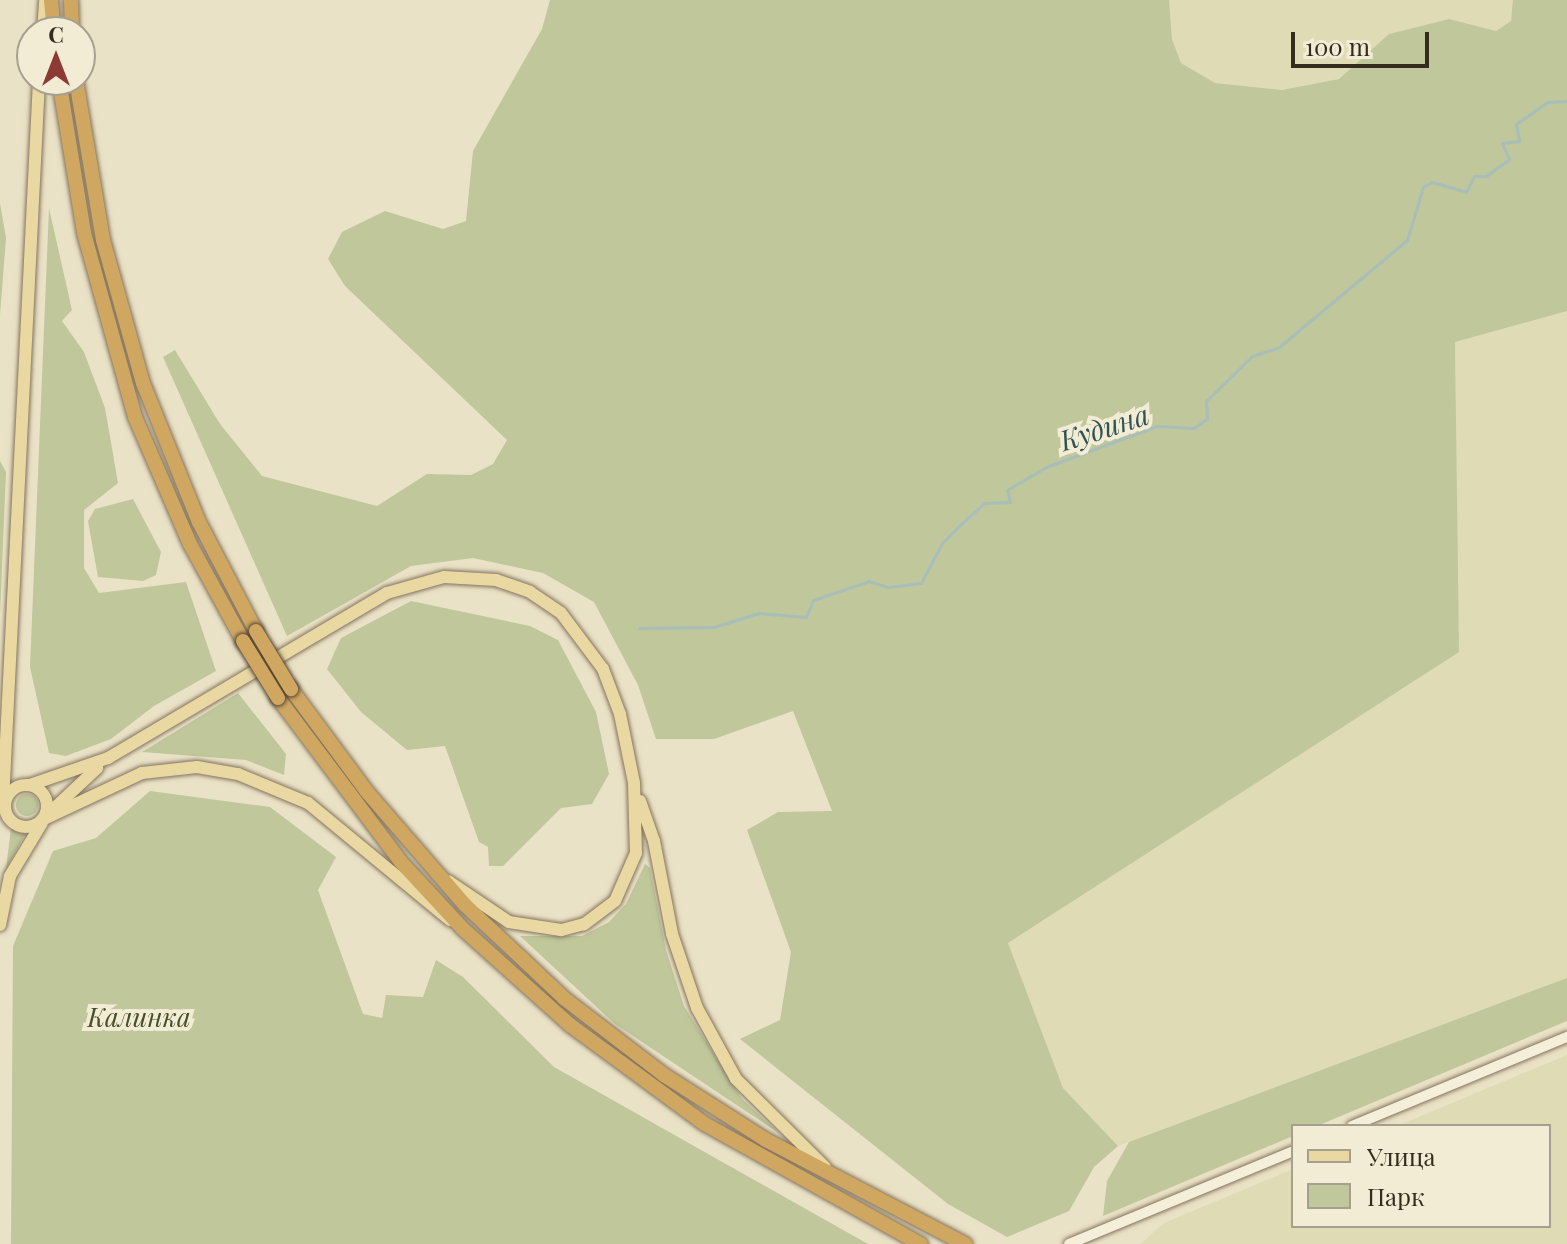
<!DOCTYPE html>
<meta charset="utf-8">
<style>
body{margin:0}
#map{position:relative;width:1567px;height:1244px;overflow:hidden;background:#eae2c6;font-family:"Playfair Display",serif}
div>[style]{position:absolute}
[style*='--x']{left:calc(var(--x)*1px);top:calc(var(--y)*1px);width:calc(var(--w)*1px);rotate:calc(var(--a)*1deg)}
.farmland>*{inset:0;background:#dfdbb4}
.green>*{inset:0;background:#bfc79b}
.round{border-radius:50%}
.stream>*{height:3px;margin:-1.5px;padding:0 1.5px;transform-origin:1.5px;border-radius:1.5px;background:#a7beb9}
.roads{filter:drop-shadow(0 0 2px #83745e) drop-shadow(0 0 2px #83745e)}
.minor>*{height:10px;margin:-5px;padding:0 5px;transform-origin:5px;border-radius:5px;background:#f5efd9}
.major>*{height:12px;margin:-6px;padding:0 6px;transform-origin:6px;border-radius:6px;background:#e9d8a2}
.major>.ring{margin:-6px;padding:0;box-sizing:content-box;background:none;border:12px solid #e9d8a2;border-radius:50%}
.highway>*{height:14px;margin:-7px;padding:0 7px;transform-origin:7px;border-radius:7px;background:#d0a760}
.bridges{filter:drop-shadow(0 0 2px #524331) drop-shadow(0 0 2px #524331)}
.highway-bridge>*{height:14px;margin:-7px;padding:0 7px;transform-origin:7px;border-radius:7px;background:#d0a760}
span{translate:-50% -50%;white-space:nowrap;text-align:center;line-height:1.15;-webkit-text-stroke:8px #f2ecd5;paint-order:stroke}
.park-label{font-size:26px;color:#435029;font-style:italic}
.water-label{font-size:28px;color:#315353;font-style:italic}
.legend{position:absolute;left:1291px;top:1124px;width:260px;height:104px;box-sizing:border-box;background:#f2ecd5;border:2px solid #a69f8d;margin:0;padding:10px 14px;list-style:none;font-size:24px;color:#352c20}
.legend li{display:flex;align-items:center;gap:16px;height:40px}
.legend b{width:40px;border:2px solid #a69f8d}
.north{position:absolute;left:16px;top:16px;width:80px;height:80px;box-sizing:border-box;background:#f2ecd5;border:2px solid #a69f8d;border-radius:50%;rotate:0deg;font-size:22px;font-weight:700;line-height:32px;text-align:center;color:#352c20}
.north::after{content:'';display:block;margin:auto;width:28px;height:36px;background:#8d3934;clip-path:polygon(50% 0,100% 100%,50% 72%,0 100%)}
.scale{position:absolute;left:1291px;top:32px;width:138px;height:36px;box-sizing:border-box;border:4px solid #352c20;border-top:0;padding-left:10px;font-size:24px;line-height:28px;white-space:nowrap;color:#352c20;-webkit-text-stroke:6px #f2ecd5;paint-order:stroke}
</style>
<div id="map">
<div class="farmland">
<i style="clip-path:polygon(1169px 0,1513px 0,1513px 5px,1511px 21px,1496px 31px,1449px 19px,1389px 34px,1339px 79px,1282px 90px,1215px 83px,1181px 63px,1172px 39px)"></i>
<i style="clip-path:polygon(1567px 311px,1567px 978px,1118px 1146px,1063px 1088px,1008px 943px,1458px 652px,1455px 341px)"></i>
<i style="clip-path:polygon(1567px 1055px,1567px 1244px,1140px 1244px,1164px 1223px,1293px 1169px,1293px 1226px,1549px 1226px,1549px 1126px,1397px 1126px)"></i>
</div>
<div class="green">
<i style="clip-path:polygon(550px 0,1169px 0,1172px 39px,1181px 63px,1215px 83px,1282px 90px,1339px 79px,1389px 34px,1449px 19px,1496px 31px,1511px 21px,1513px 0,1567px 0,1567px 311px,1455px 342px,1459px 652px,1008px 943px,1063px 1088px,1118px 1146px,1094px 1167px,1069px 1211px,1007px 1237px,948px 1204px,740px 1039px,780px 1020px,791px 952px,747px 830px,778px 812px,832px 811px,793px 711px,714px 739px,656px 739px,638px 685px,594px 602px,543px 573px,473px 558px,411px 566px,287px 636px,163px 357px,175px 350px,220px 424px,262px 476px,377px 506px,427px 474px,471px 475px,493px 464px,507px 440px,345px 286px,328px 259px,342px 232px,385px 211px,443px 229px,466px 221px,473px 151px,542px 29px)"></i>
<i style="clip-path:polygon(0 203px,6px 238px,0 315px)"></i>
<i style="clip-path:polygon(49px 208px,72px 310px,62px 321px,84px 352px,105px 408px,118px 483px,84px 510px,84px 568px,99px 593px,186px 582px,216px 671px,154px 706px,111px 739px,66px 756px,49px 753px,30px 667px)"></i>
<i style="clip-path:polygon(0 461px,6px 472px,0 614px)"></i>
<i style="clip-path:polygon(133px 499px,161px 552px,156px 575px,143px 581px,98px 577px,88px 521px,95px 509px)"></i>
<i style="clip-path:polygon(411px 601px,530px 626px,558px 640px,596px 712px,609px 774px,592px 804px,561px 808px,503px 866px,489px 866px,488px 847px,479px 842px,445px 746px,407px 750px,361px 712px,327px 669px,341px 638px)"></i>
<i style="clip-path:polygon(238px 693px,286px 754px,284px 775px,246px 760px,142px 752px)"></i>
<i style="clip-path:polygon(150px 791px,270px 807px,336px 857px,318px 890px,363px 1014px,382px 1018px,386px 995px,423px 997px,436px 960px,463px 977px,554px 1067px,868px 1244px,11px 1244px,13px 946px,53px 851px,96px 838px)"></i>
<i class="round" style="left:16px;top:794px;width:22px;height:22px"></i>
<i style="clip-path:polygon(11px 828px,26px 832px,6px 869px)"></i>
<i style="clip-path:polygon(645px 864px,650px 868px,666px 950px,684px 1006px,742px 1099px,780px 1134px,615px 1024px,520px 936px,582px 936px,609px 922px,626px 904px)"></i>
<i style="clip-path:polygon(1567px 978px,1567px 1021px,1317px 1126px,1293px 1126px,1293px 1136px,1103px 1216px,1107px 1181px,1129px 1142px)"></i>
</div>
<div class="stream">
<i style="--x:639;--y:628;--w:75;--a:-0.8"></i>
<i style="--x:714;--y:627;--w:47;--a:-17.3"></i>
<i style="--x:759;--y:613;--w:47;--a:4.9"></i>
<i style="--x:806;--y:617;--w:18;--a:-68"></i>
<i style="--x:813;--y:600;--w:59;--a:-18.7"></i>
<i style="--x:869;--y:581;--w:20;--a:18"></i>
<i style="--x:888;--y:587;--w:33;--a:-7"></i>
<i style="--x:921;--y:583;--w:45;--a:-62.3"></i>
<i style="--x:942;--y:543;--w:27;--a:-45"></i>
<i style="--x:961;--y:524;--w:31;--a:-42"></i>
<i style="--x:984;--y:503;--w:26;--a:-2"></i>
<i style="--x:1010;--y:502;--w:12;--a:-104"></i>
<i style="--x:1007;--y:490;--w:45;--a:-30.5"></i>
<i style="--x:1046;--y:467;--w:118;--a:-20.3"></i>
<i style="--x:1157;--y:426;--w:37;--a:3"></i>
<i style="--x:1194;--y:428;--w:16;--a:-35"></i>
<i style="--x:1207;--y:419;--w:18;--a:-93"></i>
<i style="--x:1206;--y:401;--w:64;--a:-44.4"></i>
<i style="--x:1252;--y:356;--w:28;--a:-18"></i>
<i style="--x:1279;--y:347;--w:167;--a:-39.9"></i>
<i style="--x:1407;--y:240;--w:55;--a:-73.2"></i>
<i style="--x:1423;--y:187;--w:10;--a:-29"></i>
<i style="--x:1432;--y:182;--w:35;--a:16"></i>
<i style="--x:1466;--y:192;--w:18;--a:-63"></i>
<i style="--x:1474;--y:176;--w:12;--a:0"></i>
<i style="--x:1486;--y:176;--w:29;--a:-36"></i>
<i style="--x:1509;--y:159;--w:17;--a:-114"></i>
<i style="--x:1502;--y:143;--w:17;--a:-7"></i>
<i style="--x:1519;--y:141;--w:17;--a:-100"></i>
<i style="--x:1516;--y:124;--w:38;--a:-35"></i>
<i style="--x:1547;--y:102;--w:20;--a:-3"></i>
</div>
<div class="roads">
<div class="minor">
<i style="--x:1352;--y:1126;--w:233;--a:-22.5"></i>
<i style="--x:1069;--y:1244;--w:243;--a:-22.5"></i>
</div>
<div class="major">
<i style="--x:43;--y:32;--w:32;--a:-86"></i>
<i class="ring" style="left:5px;top:785px;width:30px;height:30px"></i>
<i style="--x:30;--y:785;--w:83;--a:-19.1"></i>
<i style="--x:108;--y:758;--w:324;--a:-30.6"></i>
<i style="--x:387;--y:593;--w:59;--a:-15.7"></i>
<i style="--x:444;--y:577;--w:52;--a:3.3"></i>
<i style="--x:496;--y:580;--w:36;--a:19"></i>
<i style="--x:530;--y:592;--w:37;--a:34"></i>
<i style="--x:561;--y:613;--w:70;--a:53.1"></i>
<i style="--x:603;--y:669;--w:48;--a:69.3"></i>
<i style="--x:620;--y:714;--w:70;--a:78.5"></i>
<i style="--x:634;--y:783;--w:70;--a:88.4"></i>
<i style="--x:636;--y:853;--w:52;--a:113.6"></i>
<i style="--x:615;--y:901;--w:39;--a:143"></i>
<i style="--x:584;--y:924;--w:24;--a:165"></i>
<i style="--x:561;--y:930;--w:53;--a:-171.3"></i>
<i style="--x:509;--y:922;--w:73;--a:-146.1"></i>
<i style="--x:3;--y:801;--w:722;--a:-87.14"></i>
<i style="--x:640;--y:801;--w:42;--a:70.7"></i>
<i style="--x:654;--y:841;--w:95;--a:79"></i>
<i style="--x:672;--y:934;--w:78;--a:71.3"></i>
<i style="--x:697;--y:1008;--w:81;--a:61.2"></i>
<i style="--x:736;--y:1079;--w:125;--a:44.7"></i>
<i style="--x:47;--y:815;--w:69;--a:-43.2"></i>
<i style="--x:46;--y:818;--w:106;--a:-25.1"></i>
<i style="--x:142;--y:773;--w:55;--a:-6.2"></i>
<i style="--x:197;--y:767;--w:42;--a:9.7"></i>
<i style="--x:238;--y:774;--w:76;--a:22.5"></i>
<i style="--x:308;--y:803;--w:184;--a:39.5"></i>
<i style="--x:0;--y:925;--w:50;--a:-78.5"></i>
<i style="--x:10;--y:876;--w:62;--a:-58.9"></i>
</div>
<div class="highway">
<i style="--x:51;--y:0;--w:32;--a:85"></i>
<i style="--x:71;--y:0;--w:32;--a:88"></i>
<i style="--x:59;--y:80;--w:155;--a:80.7"></i>
<i style="--x:84;--y:233;--w:191;--a:74.5"></i>
<i style="--x:135;--y:417;--w:138;--a:66.6"></i>
<i style="--x:190;--y:544;--w:111;--a:61.3"></i>
<i style="--x:76;--y:80;--w:162;--a:80.4"></i>
<i style="--x:103;--y:240;--w:148;--a:74.4"></i>
<i style="--x:143;--y:383;--w:150;--a:68.1"></i>
<i style="--x:199;--y:522;--w:123;--a:62.4"></i>
<i style="--x:291;--y:689;--w:129;--a:53.5"></i>
<i style="--x:368;--y:793;--w:148;--a:49.1"></i>
<i style="--x:465;--y:905;--w:137;--a:43.2"></i>
<i style="--x:565;--y:999;--w:125;--a:37.5"></i>
<i style="--x:664;--y:1075;--w:121;--a:32.5"></i>
<i style="--x:766;--y:1140;--w:225;--a:27.6"></i>
<i style="--x:278;--y:698;--w:205;--a:53.1"></i>
<i style="--x:401;--y:862;--w:91;--a:47.2"></i>
<i style="--x:463;--y:929;--w:144;--a:41.9"></i>
<i style="--x:570;--y:1025;--w:167;--a:36.3"></i>
<i style="--x:705;--y:1124;--w:247;--a:29.1"></i>
</div>
</div>
<div class="bridges">
<div class="highway-bridge">
<i style="--x:256;--y:631;--w:68;--a:58.9"></i>
<i style="--x:243;--y:641;--w:67;--a:58.4"></i>
</div>
</div>
<div class="park-label">
<span style="left:139px;top:1017px">Калинка</span>
</div>
<div class="water-label">
<span style="left:1104px;top:427px;rotate:-18deg">Кудина</span>
</div>
<ul class="legend">
<li><b style="height:10px;background:#e9d8a2"></b>Улица</li>
<li><b style="height:22px;background:#bfc79b"></b>Парк</li>
</ul>
<div class="north">С</div>
<div class="scale">100 m</div>
</div>
